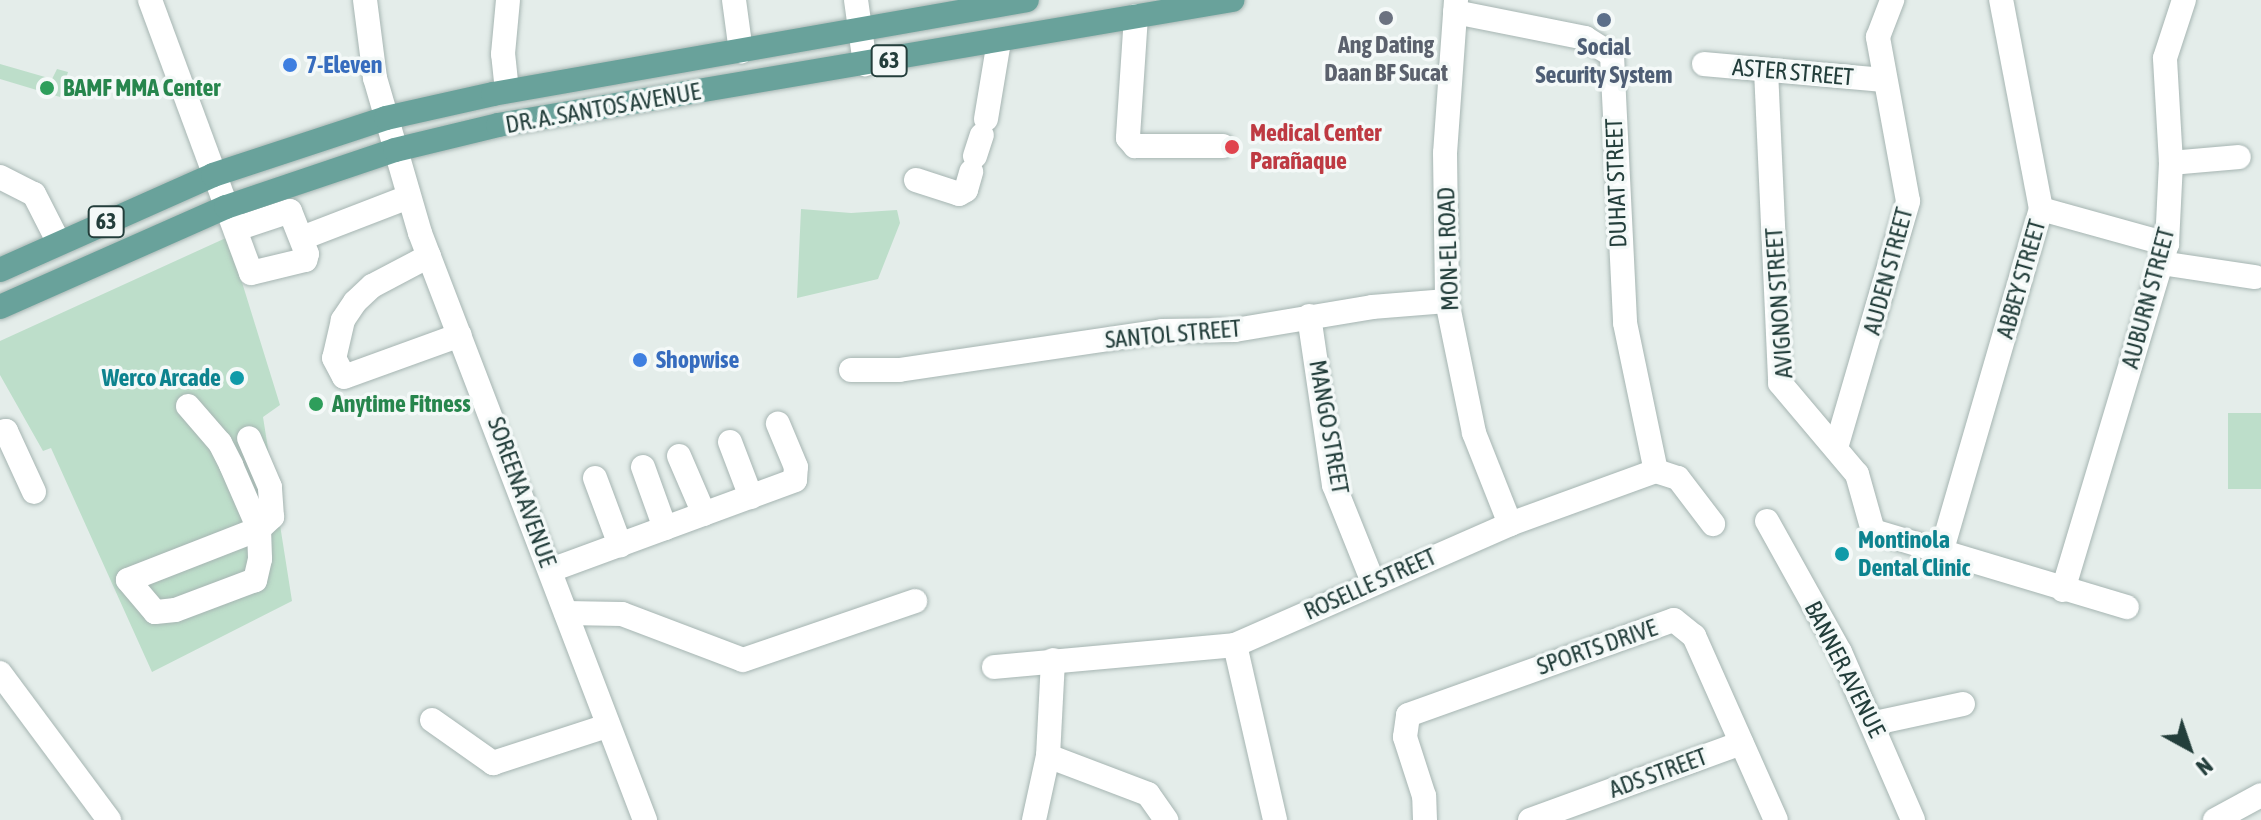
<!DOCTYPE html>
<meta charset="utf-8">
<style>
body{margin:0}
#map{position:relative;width:2261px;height:820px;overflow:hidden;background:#e4edea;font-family:"Asap Condensed",sans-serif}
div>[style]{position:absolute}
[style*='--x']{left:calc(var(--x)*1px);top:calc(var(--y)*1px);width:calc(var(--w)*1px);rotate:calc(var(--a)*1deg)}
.green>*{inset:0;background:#bddeca;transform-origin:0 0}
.roads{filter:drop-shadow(0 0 2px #a6b5b2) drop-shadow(0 0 2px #a6b5b2)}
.minor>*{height:24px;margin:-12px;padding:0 12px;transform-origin:12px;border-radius:12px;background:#fff}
.major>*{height:24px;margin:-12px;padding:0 12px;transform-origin:12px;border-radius:12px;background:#69a29b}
.dots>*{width:22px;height:22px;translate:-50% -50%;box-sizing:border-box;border:4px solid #f4f9f8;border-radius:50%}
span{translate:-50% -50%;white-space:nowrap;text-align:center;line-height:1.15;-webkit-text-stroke:7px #f4f9f8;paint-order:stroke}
.shield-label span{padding:2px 6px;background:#f4f9f8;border:2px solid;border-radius:6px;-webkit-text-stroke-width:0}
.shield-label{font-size:22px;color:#233e3b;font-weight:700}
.worship-label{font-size:24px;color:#5b616d;font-weight:700}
.service-label{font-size:24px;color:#4e5e75;font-weight:700}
.shop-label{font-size:24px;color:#366cbe;font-weight:700}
.left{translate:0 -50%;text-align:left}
.street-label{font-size:24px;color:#233e3b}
.leisure-label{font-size:24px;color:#27864d;font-weight:700}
.health-label{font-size:24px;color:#be3a42;font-weight:700}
.culture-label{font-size:24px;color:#0d838f;font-weight:700}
.right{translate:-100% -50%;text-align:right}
.north{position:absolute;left:2149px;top:708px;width:80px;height:80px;-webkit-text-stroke:6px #f4f9f8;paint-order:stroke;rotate:140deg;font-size:22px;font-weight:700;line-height:32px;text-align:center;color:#233e3b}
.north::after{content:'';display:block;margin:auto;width:28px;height:36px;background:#233e3b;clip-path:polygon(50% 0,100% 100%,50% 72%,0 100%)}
</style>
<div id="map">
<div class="green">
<i style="clip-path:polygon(0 64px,52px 79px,57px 69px,68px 72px,60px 97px,0 79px)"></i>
<i style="clip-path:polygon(801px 209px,851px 213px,897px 210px,900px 223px,878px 279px,797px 298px)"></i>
<i style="clip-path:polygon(228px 237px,280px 405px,263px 417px,292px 601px,152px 672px,51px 448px,43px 451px,0 375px,0 341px)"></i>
<i style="left:2261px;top:413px;width:76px;height:33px;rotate:90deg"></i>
</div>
<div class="roads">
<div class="minor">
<i style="--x:150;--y:0;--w:291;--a:69.7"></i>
<i style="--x:251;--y:273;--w:56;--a:-13.5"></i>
<i style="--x:305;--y:260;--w:6;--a:-72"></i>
<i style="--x:307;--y:254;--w:46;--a:-111.6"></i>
<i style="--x:290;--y:211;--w:57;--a:161.6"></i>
<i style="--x:365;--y:0;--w:79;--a:82.7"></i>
<i style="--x:375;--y:78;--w:161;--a:73.8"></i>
<i style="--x:420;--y:233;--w:629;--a:69.03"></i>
<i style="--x:734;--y:0;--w:52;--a:82.3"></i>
<i style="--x:856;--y:0;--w:65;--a:82"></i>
<i style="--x:1456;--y:0;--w:153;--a:94.1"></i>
<i style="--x:1445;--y:153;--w:148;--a:89.2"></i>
<i style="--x:1447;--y:301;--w:135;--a:78.4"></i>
<i style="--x:1474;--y:433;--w:98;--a:68.4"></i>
<i style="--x:1455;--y:12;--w:133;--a:11.3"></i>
<i style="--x:1585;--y:38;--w:32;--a:32"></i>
<i style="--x:1612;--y:55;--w:268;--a:87.2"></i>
<i style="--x:1625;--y:323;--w:151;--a:78.2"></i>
<i style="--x:1136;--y:16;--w:122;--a:93.8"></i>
<i style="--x:1128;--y:138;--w:11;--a:49"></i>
<i style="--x:1135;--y:146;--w:88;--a:0"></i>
<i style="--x:1704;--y:64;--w:180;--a:5.1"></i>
<i style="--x:1766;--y:70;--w:313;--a:87.4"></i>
<i style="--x:1780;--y:383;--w:119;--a:49.8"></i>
<i style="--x:1857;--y:474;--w:59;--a:74.3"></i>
<i style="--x:1873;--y:531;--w:265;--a:16.7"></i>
<i style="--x:507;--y:91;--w:37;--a:-96"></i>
<i style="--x:503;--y:54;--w:54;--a:-84.7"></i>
<i style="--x:986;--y:119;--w:79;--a:-80.5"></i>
<i style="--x:975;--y:156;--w:22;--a:-72"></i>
<i style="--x:2171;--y:163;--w:68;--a:-5"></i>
<i style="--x:0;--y:177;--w:38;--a:27"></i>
<i style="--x:34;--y:194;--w:55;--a:63"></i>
<i style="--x:916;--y:180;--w:45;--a:18"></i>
<i style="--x:959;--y:194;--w:8;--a:-30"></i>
<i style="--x:966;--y:190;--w:19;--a:-74"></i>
<i style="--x:2041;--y:209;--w:131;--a:15.5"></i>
<i style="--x:302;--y:238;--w:114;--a:-21.1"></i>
<i style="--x:429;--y:256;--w:64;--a:152.2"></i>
<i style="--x:372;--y:286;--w:23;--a:137"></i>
<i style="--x:355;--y:302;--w:22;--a:124"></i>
<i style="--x:343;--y:320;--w:39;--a:103"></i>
<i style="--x:334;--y:358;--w:21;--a:62"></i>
<i style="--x:344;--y:377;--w:123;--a:-19.9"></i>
<i style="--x:2161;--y:263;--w:95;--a:8.5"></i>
<i style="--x:1309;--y:316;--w:171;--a:81.6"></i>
<i style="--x:1334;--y:485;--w:105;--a:68.1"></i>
<i style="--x:851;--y:370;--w:48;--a:0"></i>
<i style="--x:899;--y:370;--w:266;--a:-8.4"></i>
<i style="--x:1162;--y:331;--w:73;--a:-0.8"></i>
<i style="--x:1235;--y:330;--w:139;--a:-9.5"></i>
<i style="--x:1372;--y:307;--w:75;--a:-4.6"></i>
<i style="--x:188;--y:406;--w:49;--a:49.1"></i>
<i style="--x:220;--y:443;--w:25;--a:63"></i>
<i style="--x:231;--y:465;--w:70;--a:66.4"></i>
<i style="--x:259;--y:529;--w:30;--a:88"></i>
<i style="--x:260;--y:559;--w:22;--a:103"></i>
<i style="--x:255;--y:580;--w:85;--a:159.4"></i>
<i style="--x:175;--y:610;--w:20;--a:174"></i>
<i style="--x:155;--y:612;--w:42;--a:-130.2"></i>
<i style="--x:128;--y:580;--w:141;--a:-21.3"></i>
<i style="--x:259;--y:529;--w:18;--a:-43"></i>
<i style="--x:272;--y:517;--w:30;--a:-94"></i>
<i style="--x:270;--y:487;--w:53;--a:-113.2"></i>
<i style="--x:0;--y:432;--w:6;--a:-9"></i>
<i style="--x:6;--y:431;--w:67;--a:65.3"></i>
<i style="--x:730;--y:442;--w:59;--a:69.1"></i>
<i style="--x:1836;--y:448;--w:257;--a:-73.7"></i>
<i style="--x:1908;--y:201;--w:167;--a:-100.4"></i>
<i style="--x:1878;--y:37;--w:40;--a:-69"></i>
<i style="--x:679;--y:456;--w:63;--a:66.7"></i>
<i style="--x:643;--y:467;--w:65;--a:70.2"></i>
<i style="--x:595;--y:478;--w:72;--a:69.5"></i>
<i style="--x:1767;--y:521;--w:150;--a:60.9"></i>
<i style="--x:1840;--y:652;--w:183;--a:66.5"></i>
<i style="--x:1941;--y:553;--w:358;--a:-73.8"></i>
<i style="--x:2041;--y:209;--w:213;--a:-100.8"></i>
<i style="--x:551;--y:570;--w:260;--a:-20.2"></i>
<i style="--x:795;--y:480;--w:13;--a:-86"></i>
<i style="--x:796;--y:467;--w:47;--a:-112.7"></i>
<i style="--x:2063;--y:590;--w:361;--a:-73.3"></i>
<i style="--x:2167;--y:244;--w:81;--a:-87.2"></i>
<i style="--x:2171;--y:163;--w:105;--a:-93.3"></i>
<i style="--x:2165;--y:58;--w:61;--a:-71.9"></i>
<i style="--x:566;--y:613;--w:56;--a:1"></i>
<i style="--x:622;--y:614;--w:129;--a:20.8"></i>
<i style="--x:743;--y:660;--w:182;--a:-18.9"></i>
<i style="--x:1235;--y:645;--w:180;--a:77.1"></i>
<i style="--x:994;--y:667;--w:242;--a:-5.2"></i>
<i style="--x:1235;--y:645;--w:300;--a:-23.7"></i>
<i style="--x:1510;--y:524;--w:155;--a:-20"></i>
<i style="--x:1656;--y:471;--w:23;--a:18"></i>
<i style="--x:1678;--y:478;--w:58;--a:52.7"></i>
<i style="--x:0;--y:673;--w:183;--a:53.4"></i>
<i style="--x:432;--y:720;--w:75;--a:35.2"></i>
<i style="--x:493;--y:763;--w:120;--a:-18"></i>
<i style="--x:1875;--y:723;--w:90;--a:-12.2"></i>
<i style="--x:1048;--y:756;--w:107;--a:20.8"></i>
<i style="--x:1148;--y:794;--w:32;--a:55"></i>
<i style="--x:1034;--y:820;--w:66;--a:-77.7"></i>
<i style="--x:1048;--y:756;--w:96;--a:-87"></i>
<i style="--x:1425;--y:820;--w:24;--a:-92"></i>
<i style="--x:1424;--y:796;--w:62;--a:-107.9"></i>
<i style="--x:1405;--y:737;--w:22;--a:-82"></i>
<i style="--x:1408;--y:715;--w:282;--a:-19.7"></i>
<i style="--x:1674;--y:620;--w:26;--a:39"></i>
<i style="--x:1694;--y:636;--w:201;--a:66"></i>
<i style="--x:1530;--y:820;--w:225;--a:-20"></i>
<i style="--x:2215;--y:820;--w:52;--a:-28.5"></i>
</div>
<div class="major">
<i style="--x:0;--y:270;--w:233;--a:-24"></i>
<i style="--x:213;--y:175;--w:182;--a:-18.2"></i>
<i style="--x:386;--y:118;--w:110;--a:-12.6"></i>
<i style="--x:493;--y:94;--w:542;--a:-9.98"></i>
<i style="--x:0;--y:307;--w:247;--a:-23.9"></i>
<i style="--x:226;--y:207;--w:178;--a:-18.6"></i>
<i style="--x:395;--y:150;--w:106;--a:-13.6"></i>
<i style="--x:498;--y:125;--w:745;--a:-9.66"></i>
</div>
</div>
<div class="dots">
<i style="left:1386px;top:18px;background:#6b7280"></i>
<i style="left:1604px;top:20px;background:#5c6f8a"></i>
<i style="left:290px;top:65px;background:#3f7fe0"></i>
<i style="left:47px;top:88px;background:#2e9e5b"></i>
<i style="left:1232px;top:147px;background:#e0444e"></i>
<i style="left:640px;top:360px;background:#3f7fe0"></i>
<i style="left:237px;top:378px;background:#0f9aa8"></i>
<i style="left:316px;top:404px;background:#2e9e5b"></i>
<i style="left:1842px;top:554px;background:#0f9aa8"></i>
</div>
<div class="shield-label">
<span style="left:889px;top:61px">63</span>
<span style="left:106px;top:222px">63</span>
</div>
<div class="worship-label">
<span style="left:1386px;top:59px">Ang Dating<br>Daan BF Sucat</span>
</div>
<div class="service-label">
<span style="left:1604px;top:61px">Social<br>Security System</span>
</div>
<div class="shop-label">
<span class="left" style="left:306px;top:65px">7-Eleven</span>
<span class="left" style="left:656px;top:360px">Shopwise</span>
</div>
<div class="street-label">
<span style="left:1793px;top:72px;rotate:5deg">ASTER STREET</span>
<span style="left:603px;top:108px;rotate:-10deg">DR. A. SANTOS AVENUE</span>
<span style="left:1616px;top:183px;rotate:-92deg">DUHAT STREET</span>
<span style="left:1448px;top:249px;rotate:-92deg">MON-EL ROAD</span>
<span style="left:1888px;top:271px;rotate:-75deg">AUDEN STREET</span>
<span style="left:2021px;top:279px;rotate:-74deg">ABBEY STREET</span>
<span style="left:2148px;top:298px;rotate:-75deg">AUBURN STREET</span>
<span style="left:1779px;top:303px;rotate:-94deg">AVIGNON STREET</span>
<span style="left:1173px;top:334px;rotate:-5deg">SANTOL STREET</span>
<span style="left:1329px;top:427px;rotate:80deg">MANGO STREET</span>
<span style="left:522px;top:492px;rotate:70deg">SOREENA AVENUE</span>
<span style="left:1370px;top:584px;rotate:-24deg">ROSELLE STREET</span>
<span style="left:1597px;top:647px;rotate:-19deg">SPORTS DRIVE</span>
<span style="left:1845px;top:669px;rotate:63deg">BANNER AVENUE</span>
<span style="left:1658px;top:773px;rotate:-20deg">ADS STREET</span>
</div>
<div class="leisure-label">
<span class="left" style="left:63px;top:88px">BAMF MMA Center</span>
<span class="left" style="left:332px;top:404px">Anytime Fitness</span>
</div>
<div class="health-label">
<span class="left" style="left:1250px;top:147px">Medical Center<br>Parañaque</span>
</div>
<div class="culture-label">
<span class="right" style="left:221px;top:378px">Werco Arcade</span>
<span class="left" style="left:1858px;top:554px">Montinola<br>Dental Clinic</span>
</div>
<div class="north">N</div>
</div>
